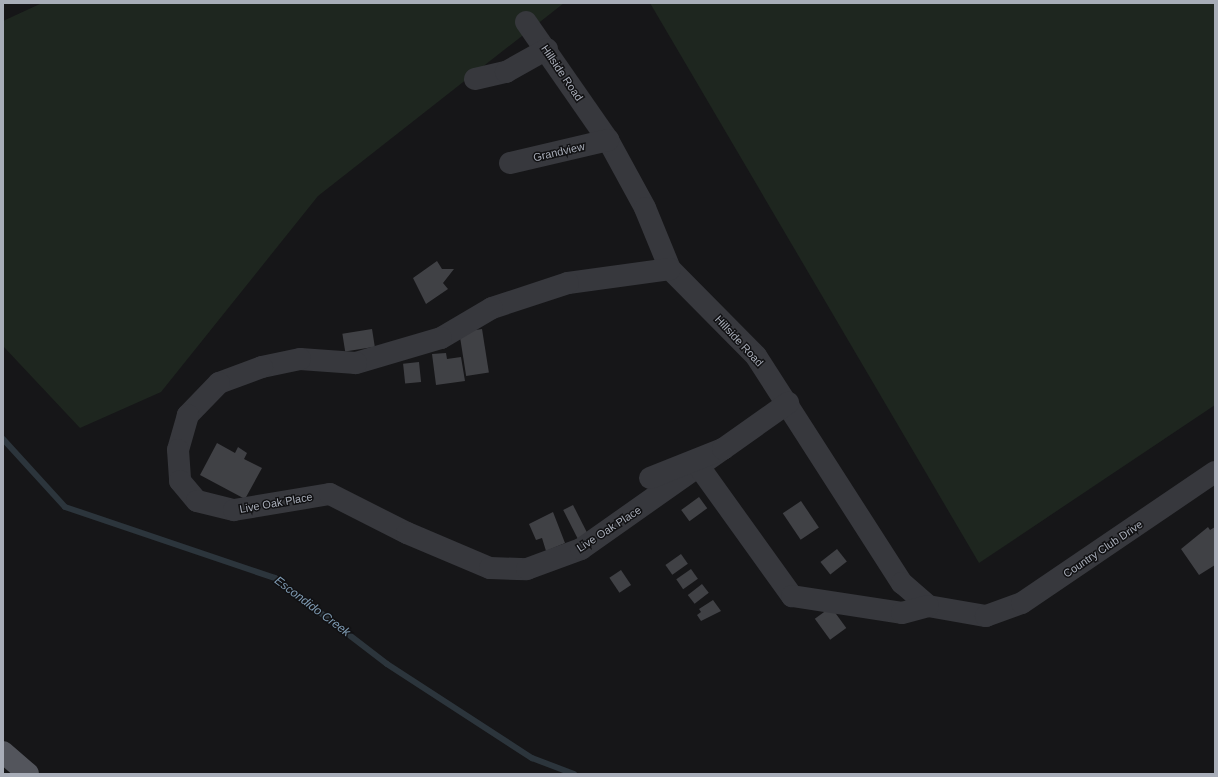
<!DOCTYPE html>
<style>
body{margin:0}
#map{position:relative;width:1218px;height:777px;overflow:hidden;background:#161618;font-family:Arial,sans-serif}
div>[style]{position:absolute}
[style*='--x']{left:calc(var(--x)*1px);top:calc(var(--y)*1px);width:calc(var(--w)*1px);rotate:calc(var(--a)*1deg)}
.green>*{inset:0;background:#1e261f}
.stream>*{height:6px;margin:-3px;padding:0 3px;transform-origin:3px;border-radius:3px;background:#2c353c}
.building>*{inset:0;background:#404145;transform-origin:0 0}
.minor>*{height:22px;margin:-11px;padding:0 11px;transform-origin:11px;border-radius:11px;background:#37383d}
.major>*{height:22px;margin:-11px;padding:0 11px;transform-origin:11px;border-radius:11px;background:#53555c}
span{translate:-50% -50%;white-space:nowrap;text-align:center;line-height:1.15;-webkit-text-stroke:3px #111113;paint-order:stroke}
.street-label{font-size:11px;color:#a8adb8}
.water-label{font-size:12px;color:#7f9bb3;font-style:italic}
.frame{position:absolute;inset:0;border:4px solid #a8adb8;pointer-events:none}
</style>
<div id="map">
<div class="green">
<i style="clip-path:polygon(42px 3px,564px 3px,318px 196px,161px 392px,80px 428px,3px 346px,3px 21px)"></i>
<i style="clip-path:polygon(650px 3px,1215px 3px,1215px 405px,979px 563px)"></i>
</div>
<div class="stream">
<i style="--x:3;--y:439;--w:92;--a:47.6"></i>
<i style="--x:65;--y:507;--w:222;--a:18.7"></i>
<i style="--x:275;--y:578;--w:141;--a:37.5"></i>
<i style="--x:387;--y:664;--w:173;--a:33"></i>
<i style="--x:532;--y:758;--w:45;--a:20.9"></i>
</div>
<div class="building">
<i style="clip-path:polygon(437px 261px,442px 269px,454px 269px,443px 283px,448px 289px,426px 304px,413px 278px)"></i>
<i style="left:372px;top:329px;width:18px;height:30px;rotate:81deg"></i>
<i style="left:482px;top:329px;width:44px;height:23px;rotate:81deg"></i>
<i style="clip-path:polygon(446px 353px,447px 359px,461px 357px,465px 381px,436px 385px,432px 354px)"></i>
<i style="left:419px;top:362px;width:20px;height:16px;rotate:84deg"></i>
<i style="clip-path:polygon(217px 443px,235px 453px,238px 447px,247px 453px,244px 459px,262px 468px,245px 499px,200px 475px)"></i>
<i style="left:699px;top:497px;width:14px;height:22px;rotate:54deg"></i>
<i style="left:801px;top:501px;width:32px;height:22px;rotate:56deg"></i>
<i style="left:573px;top:505px;width:33px;height:11px;rotate:63deg"></i>
<i style="clip-path:polygon(553px 512px,565px 543px,546px 551px,542px 538px,536px 540px,529px 524px)"></i>
<i style="clip-path:polygon(1208px 527px,1210px 530px,1215px 527px,1215px 565px,1199px 575px,1181px 549px)"></i>
<i style="left:837px;top:549px;width:16px;height:21px;rotate:52deg"></i>
<i style="left:681px;top:554px;width:12px;height:19px;rotate:55deg"></i>
<i style="left:691px;top:569px;width:12px;height:18px;rotate:55deg"></i>
<i style="left:621px;top:570px;width:18px;height:14px;rotate:56deg"></i>
<i style="left:702px;top:584px;width:11px;height:18px;rotate:52deg"></i>
<i style="clip-path:polygon(713px 600px,721px 611px,701px 621px,697px 615px,701px 612px,699px 609px)"></i>
<i style="left:831px;top:607px;width:26px;height:20px;rotate:54deg"></i>
</div>
<div class="minor">
<i style="--x:526;--y:22;--w:144;--a:55.2"></i>
<i style="--x:608;--y:140;--w:77;--a:61.4"></i>
<i style="--x:645;--y:208;--w:66;--a:67.7"></i>
<i style="--x:670;--y:269;--w:122;--a:45.3"></i>
<i style="--x:756;--y:356;--w:270;--a:57.3"></i>
<i style="--x:902;--y:583;--w:35;--a:41"></i>
<i style="--x:928;--y:606;--w:59;--a:9.8"></i>
<i style="--x:986;--y:616;--w:38;--a:-20"></i>
<i style="--x:1022;--y:603;--w:233;--a:-34.2"></i>
<i style="--x:475;--y:79;--w:32;--a:-13"></i>
<i style="--x:506;--y:72;--w:47;--a:-29.3"></i>
<i style="--x:510;--y:163;--w:101;--a:-13.2"></i>
<i style="--x:670;--y:269;--w:103;--a:172.2"></i>
<i style="--x:568;--y:283;--w:80;--a:161.8"></i>
<i style="--x:492;--y:308;--w:59;--a:149.5"></i>
<i style="--x:441;--y:338;--w:89;--a:163.6"></i>
<i style="--x:356;--y:363;--w:56;--a:-175.9"></i>
<i style="--x:300;--y:359;--w:39;--a:168"></i>
<i style="--x:262;--y:367;--w:46;--a:159.6"></i>
<i style="--x:219;--y:383;--w:45;--a:134.1"></i>
<i style="--x:188;--y:415;--w:36;--a:106"></i>
<i style="--x:178;--y:450;--w:31;--a:86"></i>
<i style="--x:180;--y:481;--w:26;--a:50"></i>
<i style="--x:197;--y:501;--w:38;--a:14"></i>
<i style="--x:234;--y:510;--w:97;--a:-9.5"></i>
<i style="--x:330;--y:494;--w:86;--a:26.9"></i>
<i style="--x:407;--y:533;--w:90;--a:22.9"></i>
<i style="--x:490;--y:568;--w:37;--a:2"></i>
<i style="--x:527;--y:569;--w:58;--a:-20.3"></i>
<i style="--x:581;--y:549;--w:174;--a:-35.2"></i>
<i style="--x:700;--y:468;--w:158;--a:54.3"></i>
<i style="--x:792;--y:596;--w:111;--a:8.8"></i>
<i style="--x:902;--y:613;--w:27;--a:-15"></i>
<i style="--x:650;--y:478;--w:79;--a:-21.7"></i>
<i style="--x:723;--y:449;--w:80;--a:-35.3"></i>
</div>
<div class="major">
<i style="--x:3;--y:752;--w:33;--a:41"></i>
</div>
<div class="street-label">
<span style="left:562px;top:73px;rotate:56deg">Hillside Road</span>
<span style="left:559px;top:152px;rotate:-13deg">Grandview</span>
<span style="left:739px;top:341px;rotate:47deg">Hillside Road</span>
<span style="left:276px;top:503px;rotate:-10deg">Live Oak Place</span>
<span style="left:609px;top:529px;rotate:-33deg">Live Oak Place</span>
<span style="left:1103px;top:549px;rotate:-34deg">Country Club Drive</span>
</div>
<div class="water-label">
<span style="left:312px;top:607px;rotate:37deg">Escondido Creek</span>
</div>
<div class="frame"></div>
</div>
